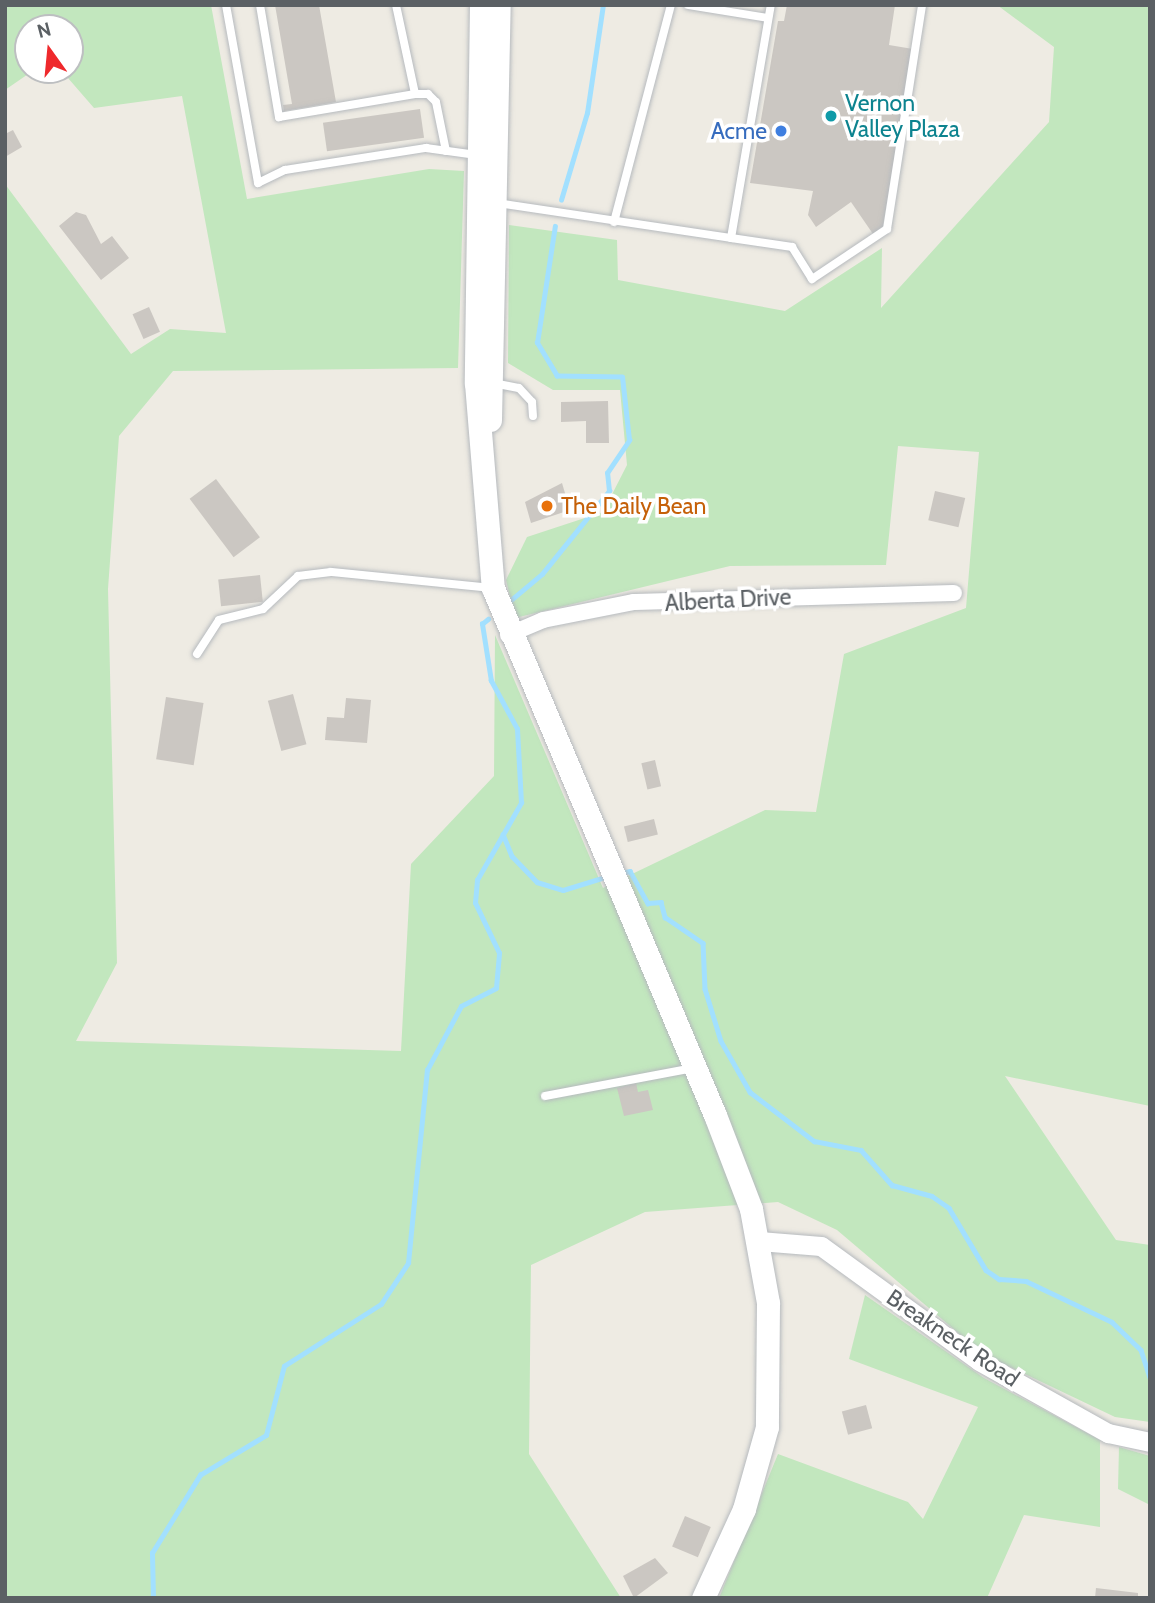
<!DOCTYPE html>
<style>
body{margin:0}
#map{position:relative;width:1155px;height:1603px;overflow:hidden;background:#eeebe3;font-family:Cabin,sans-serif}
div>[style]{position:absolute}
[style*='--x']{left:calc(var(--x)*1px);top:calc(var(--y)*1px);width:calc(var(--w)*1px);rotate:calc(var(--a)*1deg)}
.green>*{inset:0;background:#c2e7be}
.stream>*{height:4.5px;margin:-2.25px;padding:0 2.25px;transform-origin:2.25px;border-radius:2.25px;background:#a2e0ff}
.building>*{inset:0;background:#cbc7c2;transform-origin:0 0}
.roads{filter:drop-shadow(0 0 2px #b6babe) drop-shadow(0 0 2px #b6babe)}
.service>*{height:8px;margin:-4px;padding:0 4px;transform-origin:4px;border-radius:4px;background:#fff}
.minor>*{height:16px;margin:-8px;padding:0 8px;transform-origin:8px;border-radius:8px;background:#fff}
.tertiary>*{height:19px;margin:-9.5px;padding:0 9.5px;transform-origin:9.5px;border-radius:9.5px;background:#fff}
.secondary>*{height:23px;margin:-11.5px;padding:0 11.5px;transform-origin:11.5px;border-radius:11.5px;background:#fff}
.dots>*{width:19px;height:19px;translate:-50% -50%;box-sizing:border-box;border:4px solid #fff;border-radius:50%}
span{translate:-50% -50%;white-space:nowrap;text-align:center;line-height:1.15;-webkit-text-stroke:7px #fff;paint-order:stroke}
.culture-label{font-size:23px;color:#0d838f}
.left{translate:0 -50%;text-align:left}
.shop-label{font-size:23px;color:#366cbe}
.right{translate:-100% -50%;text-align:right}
.food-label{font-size:23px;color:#c56008}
.street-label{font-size:23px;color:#5b6064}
.frame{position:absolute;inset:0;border:7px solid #5b6064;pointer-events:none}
.north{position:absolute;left:14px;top:14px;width:70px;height:70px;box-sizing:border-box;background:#fff;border:2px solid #bdbfc1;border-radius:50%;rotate:345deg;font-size:19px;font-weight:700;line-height:28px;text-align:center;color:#5b6064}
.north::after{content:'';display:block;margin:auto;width:24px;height:32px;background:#ef292c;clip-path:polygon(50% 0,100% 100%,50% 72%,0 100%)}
</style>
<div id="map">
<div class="green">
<i style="clip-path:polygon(5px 5px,211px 5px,247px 199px,429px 169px,464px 171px,458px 368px,173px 371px,119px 436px,108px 589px,117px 963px,76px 1041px,401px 1051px,411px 864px,494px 776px,495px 635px,603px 888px,765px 810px,816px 812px,844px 654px,966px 608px,979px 452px,898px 446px,886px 565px,730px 566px,515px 618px,506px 580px,527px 537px,603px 512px,627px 465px,620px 390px,553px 390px,508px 363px,509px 225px,617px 240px,618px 280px,785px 311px,882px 248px,881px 308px,1049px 122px,1054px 47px,997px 5px,1150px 5px,1150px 1106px,1005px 1076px,1116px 1240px,1150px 1245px,1150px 1422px,1115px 1417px,983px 1354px,837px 1230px,778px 1202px,645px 1212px,531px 1265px,529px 1454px,621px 1598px,5px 1598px,5px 184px,131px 354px,170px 329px,226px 333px,182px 96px,94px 108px,61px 70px,70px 70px,70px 28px,28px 28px,28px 70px,34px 70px,5px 90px)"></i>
<i style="clip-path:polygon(865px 1295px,984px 1378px,1100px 1440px,1100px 1527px,1024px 1515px,987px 1598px,719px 1598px,778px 1454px,908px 1502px,923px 1519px,978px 1407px,849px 1359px)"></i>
<i style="clip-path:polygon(1119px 1447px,1150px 1456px,1150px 1505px,1118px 1489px)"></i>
</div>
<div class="stream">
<i style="--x:561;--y:200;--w:91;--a:-73.4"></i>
<i style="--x:587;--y:113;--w:109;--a:-81.6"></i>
<i style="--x:511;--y:600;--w:40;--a:-40"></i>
<i style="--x:542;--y:574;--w:107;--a:-51.1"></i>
<i style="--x:609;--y:491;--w:18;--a:-96"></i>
<i style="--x:607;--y:473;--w:40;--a:-56"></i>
<i style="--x:629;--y:440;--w:63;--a:-96.3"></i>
<i style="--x:622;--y:377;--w:65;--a:-179.1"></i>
<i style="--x:557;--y:376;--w:39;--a:-121"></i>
<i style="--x:537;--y:343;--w:118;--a:-81.3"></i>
<i style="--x:503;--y:834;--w:24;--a:68"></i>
<i style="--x:512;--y:856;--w:36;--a:46"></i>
<i style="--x:537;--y:882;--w:27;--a:17"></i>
<i style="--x:563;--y:890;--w:44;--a:-17.2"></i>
<i style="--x:620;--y:873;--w:10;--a:-11"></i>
<i style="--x:630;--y:871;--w:37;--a:61"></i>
<i style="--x:648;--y:903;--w:13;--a:-4"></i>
<i style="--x:661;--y:902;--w:16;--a:75"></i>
<i style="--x:665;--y:917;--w:46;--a:34.4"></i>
<i style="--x:703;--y:943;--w:46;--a:87.5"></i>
<i style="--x:705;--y:989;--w:54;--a:72.9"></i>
<i style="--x:721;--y:1041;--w:59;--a:60.4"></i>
<i style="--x:750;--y:1092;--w:81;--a:37.4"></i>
<i style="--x:814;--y:1141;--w:48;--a:10.8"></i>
<i style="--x:861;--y:1150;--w:47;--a:48.5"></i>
<i style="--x:892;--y:1185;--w:41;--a:15.4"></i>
<i style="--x:932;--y:1196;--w:21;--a:35"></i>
<i style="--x:949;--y:1208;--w:72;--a:59.2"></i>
<i style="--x:986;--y:1270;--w:16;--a:35"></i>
<i style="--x:999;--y:1279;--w:27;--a:4"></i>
<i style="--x:1026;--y:1281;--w:95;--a:25.5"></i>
<i style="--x:1112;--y:1322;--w:40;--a:44"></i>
<i style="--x:1141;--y:1350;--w:28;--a:72"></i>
<i style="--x:153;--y:1598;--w:45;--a:-91.3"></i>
<i style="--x:152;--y:1553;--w:92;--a:-58.4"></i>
<i style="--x:200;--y:1475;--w:77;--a:-31.2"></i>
<i style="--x:266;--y:1435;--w:71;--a:-75.4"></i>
<i style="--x:284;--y:1366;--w:115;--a:-32.6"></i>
<i style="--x:381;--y:1304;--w:49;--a:-56.6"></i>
<i style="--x:408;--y:1263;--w:194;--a:-84.4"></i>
<i style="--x:427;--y:1070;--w:72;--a:-62"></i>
<i style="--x:461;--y:1006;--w:39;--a:-27"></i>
<i style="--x:496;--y:988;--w:35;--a:-85"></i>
<i style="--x:499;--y:953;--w:55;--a:-115.6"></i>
<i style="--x:475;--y:903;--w:23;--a:-85"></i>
<i style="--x:477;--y:880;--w:89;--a:-60.3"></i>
<i style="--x:521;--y:803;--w:74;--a:-93.1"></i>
<i style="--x:517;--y:729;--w:55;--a:-118.4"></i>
<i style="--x:491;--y:681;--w:58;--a:-99"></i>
<i style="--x:482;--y:624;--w:8;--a:-40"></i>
</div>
<div class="building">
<i style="clip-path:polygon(275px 5px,319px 5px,336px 102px,284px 111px,283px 105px,292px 104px)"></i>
<i style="clip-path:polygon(787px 5px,895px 5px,889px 45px,913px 49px,883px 226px,873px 234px,851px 202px,816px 227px,808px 215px,813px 191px,750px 183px,778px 21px,784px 21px)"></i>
<i style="left:420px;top:109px;width:29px;height:98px;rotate:82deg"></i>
<i style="clip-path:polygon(13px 130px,22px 147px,5px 157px,5px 134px)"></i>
<i style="clip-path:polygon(76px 212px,86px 215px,101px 244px,112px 236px,129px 258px,101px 280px,59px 226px)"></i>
<i style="left:149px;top:307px;width:27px;height:18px;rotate:66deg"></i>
<i style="clip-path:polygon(608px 401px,609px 443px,586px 443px,586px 421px,561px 422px,561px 402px)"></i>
<i style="left:216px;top:479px;width:73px;height:33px;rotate:53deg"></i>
<i style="clip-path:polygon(562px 483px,570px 510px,531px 523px,525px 502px)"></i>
<i style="left:935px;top:491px;width:31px;height:30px;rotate:13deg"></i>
<i style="left:260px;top:575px;width:27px;height:42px;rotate:84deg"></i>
<i style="left:293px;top:694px;width:52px;height:26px;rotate:75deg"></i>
<i style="left:166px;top:697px;width:38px;height:63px;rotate:9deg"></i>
<i style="clip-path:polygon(346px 698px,371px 700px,367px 743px,325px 740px,327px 717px,344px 718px)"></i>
<i style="left:655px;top:760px;width:27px;height:14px;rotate:77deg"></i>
<i style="left:654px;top:819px;width:16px;height:31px;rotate:76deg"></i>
<i style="clip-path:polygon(636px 1083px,638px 1092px,648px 1090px,653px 1110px,624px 1116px,617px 1088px)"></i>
<i style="left:866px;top:1405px;width:24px;height:25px;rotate:75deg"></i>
<i style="left:685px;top:1516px;width:28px;height:33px;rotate:23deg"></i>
<i style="clip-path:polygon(655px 1558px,668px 1573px,634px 1598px,623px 1576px)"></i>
<i style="clip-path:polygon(1096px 1588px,1138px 1593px,1138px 1598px,1095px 1598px)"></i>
</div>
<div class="roads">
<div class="service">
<i style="--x:226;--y:5;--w:181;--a:79.8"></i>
<i style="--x:258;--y:183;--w:30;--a:-26"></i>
<i style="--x:285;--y:170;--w:143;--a:-8.9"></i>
<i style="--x:426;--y:148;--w:51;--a:7.8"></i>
<i style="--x:260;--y:5;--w:114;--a:80.4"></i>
<i style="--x:279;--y:117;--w:138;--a:-9.6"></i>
<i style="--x:396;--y:5;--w:91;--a:77.9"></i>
<i style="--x:415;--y:94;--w:13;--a:0"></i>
<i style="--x:428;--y:94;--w:11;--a:45"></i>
<i style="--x:436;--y:102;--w:50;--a:78.5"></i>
<i style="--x:688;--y:5;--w:81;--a:9.2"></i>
<i style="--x:497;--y:203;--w:237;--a:8.5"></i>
<i style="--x:731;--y:238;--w:236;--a:-80.3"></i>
<i style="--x:614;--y:222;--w:224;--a:-75.3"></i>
<i style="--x:731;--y:238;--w:62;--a:8.4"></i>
<i style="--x:792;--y:247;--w:38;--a:58"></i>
<i style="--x:812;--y:279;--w:90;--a:-33.7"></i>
<i style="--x:887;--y:229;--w:227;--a:-81.1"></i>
<i style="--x:493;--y:383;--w:26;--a:11"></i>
<i style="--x:519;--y:388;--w:19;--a:47"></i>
<i style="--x:532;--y:402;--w:14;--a:86"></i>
<i style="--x:197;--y:654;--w:40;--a:-57.1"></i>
<i style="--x:219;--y:620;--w:45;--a:-14"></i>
<i style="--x:263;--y:609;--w:48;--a:-43.3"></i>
<i style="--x:298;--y:576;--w:33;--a:-7"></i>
<i style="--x:331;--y:572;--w:160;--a:5.7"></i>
<i style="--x:545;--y:1096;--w:151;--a:-10.7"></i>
</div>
<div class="minor">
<i style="--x:508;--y:635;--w:38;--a:-23"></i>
<i style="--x:543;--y:620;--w:93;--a:-11.2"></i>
<i style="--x:634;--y:602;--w:320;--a:-1.6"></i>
</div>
<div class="tertiary">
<i style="--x:759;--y:1241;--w:62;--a:4.6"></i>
<i style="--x:821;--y:1246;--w:195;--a:36"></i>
<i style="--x:979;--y:1361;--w:148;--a:29.2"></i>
<i style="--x:1108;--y:1433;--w:43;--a:12.1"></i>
</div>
<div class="secondary">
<i style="--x:481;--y:5;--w:378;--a:90.8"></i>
<i style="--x:476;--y:383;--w:206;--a:85.3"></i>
<i style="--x:493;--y:588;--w:572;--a:67.16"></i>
<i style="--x:715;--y:1115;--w:101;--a:69"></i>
<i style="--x:751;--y:1209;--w:96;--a:79.7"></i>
<i style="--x:768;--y:1303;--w:124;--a:90.5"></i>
<i style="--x:767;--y:1427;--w:85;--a:105.7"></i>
<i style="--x:744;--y:1509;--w:98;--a:114.7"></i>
<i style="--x:490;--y:420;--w:415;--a:-88.8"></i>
</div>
</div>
<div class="dots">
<i style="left:831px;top:116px;background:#0f9aa8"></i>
<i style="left:781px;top:131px;background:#3f7fe0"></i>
<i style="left:547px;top:506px;background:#e8710a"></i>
</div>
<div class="culture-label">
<span class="left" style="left:845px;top:116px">Vernon<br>Valley Plaza</span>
</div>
<div class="shop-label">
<span class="right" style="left:767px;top:131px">Acme</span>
</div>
<div class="food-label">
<span class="left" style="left:561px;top:506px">The Daily Bean</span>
</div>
<div class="street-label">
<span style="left:728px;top:600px;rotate:-3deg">Alberta Drive</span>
<span style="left:953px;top:1338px;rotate:34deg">Breakneck Road</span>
</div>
<div class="frame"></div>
<div class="north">N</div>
</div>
